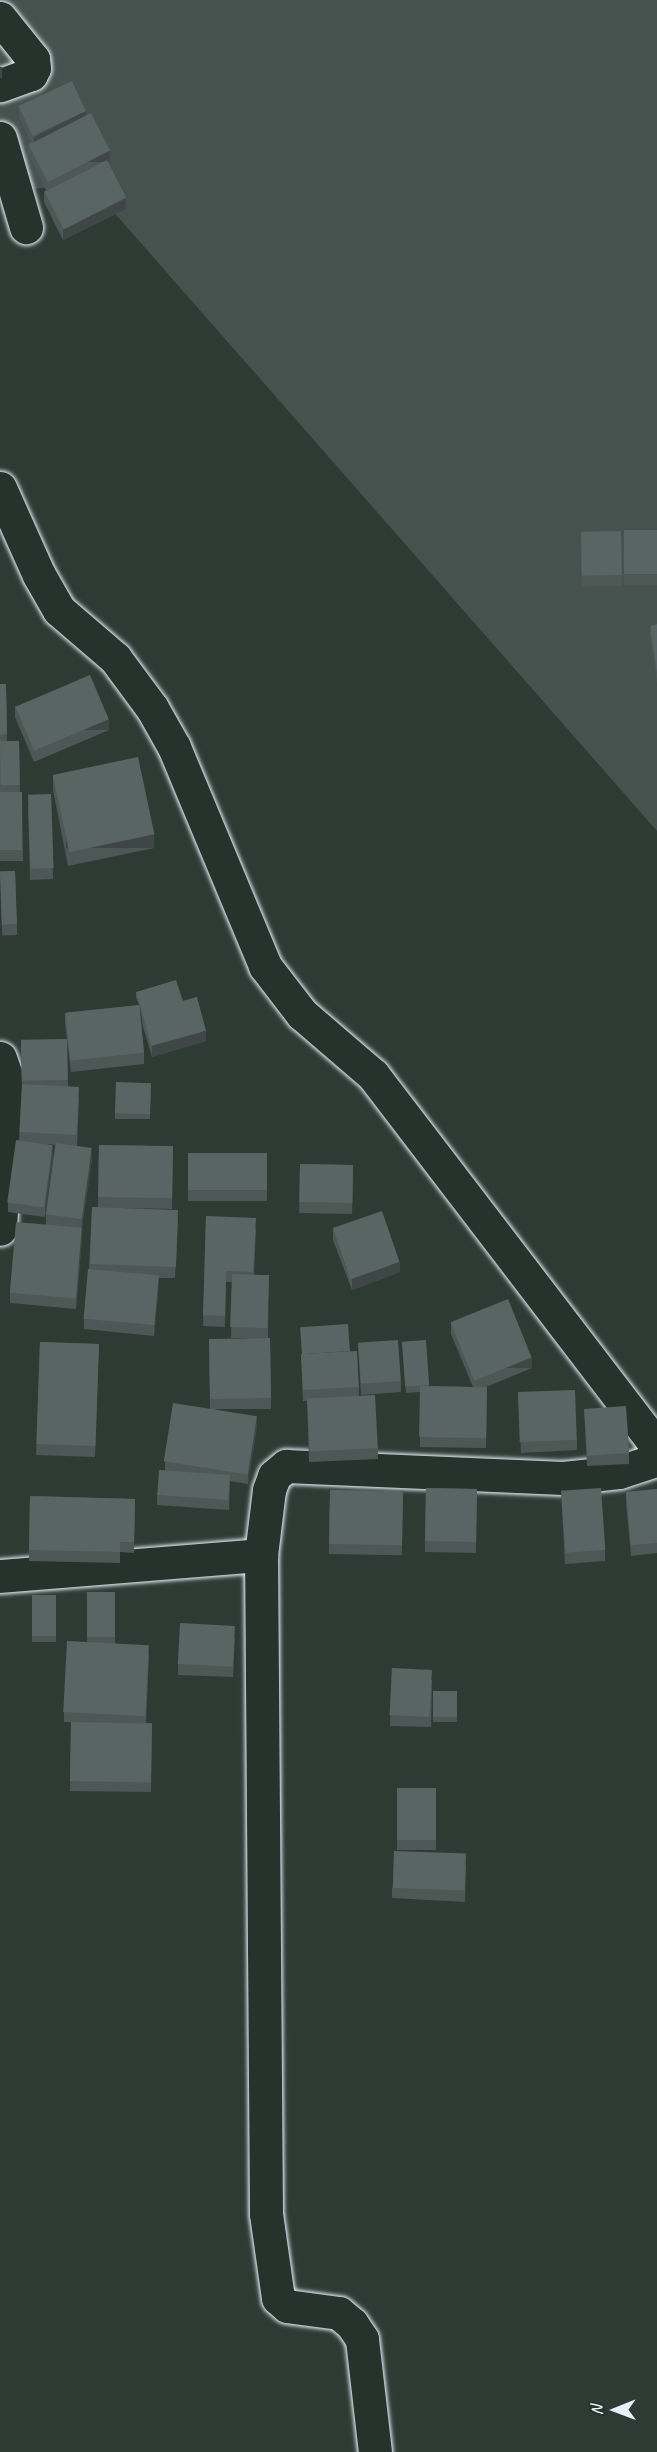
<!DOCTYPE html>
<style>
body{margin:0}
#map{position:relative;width:657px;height:2452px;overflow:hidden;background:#2e3b35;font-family:Caveat,sans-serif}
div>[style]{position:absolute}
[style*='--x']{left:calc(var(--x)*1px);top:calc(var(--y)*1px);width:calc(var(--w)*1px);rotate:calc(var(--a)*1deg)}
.green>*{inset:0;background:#45524e}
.roads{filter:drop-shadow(0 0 2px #e8f1f8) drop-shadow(0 0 2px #e8f1f8)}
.street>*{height:33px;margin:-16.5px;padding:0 16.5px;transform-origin:16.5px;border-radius:16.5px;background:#26332d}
.wall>*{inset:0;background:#4d5755;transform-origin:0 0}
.shaded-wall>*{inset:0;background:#3e4745;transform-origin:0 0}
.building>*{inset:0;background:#596563;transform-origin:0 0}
span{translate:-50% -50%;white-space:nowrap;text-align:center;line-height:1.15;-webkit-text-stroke:4.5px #26332d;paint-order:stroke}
.north{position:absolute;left:585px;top:2380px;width:60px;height:60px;-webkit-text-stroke:4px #26332d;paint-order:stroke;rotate:269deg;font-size:16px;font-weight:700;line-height:24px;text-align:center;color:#e8f1f8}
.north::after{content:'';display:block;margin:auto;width:21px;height:27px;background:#e8f1f8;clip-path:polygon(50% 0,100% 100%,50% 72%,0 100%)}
</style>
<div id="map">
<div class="green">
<i style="clip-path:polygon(0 0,657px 0,657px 831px,90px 185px,0 191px)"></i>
</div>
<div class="roads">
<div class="street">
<i style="--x:0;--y:18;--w:53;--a:51.2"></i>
<i style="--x:33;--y:59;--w:9;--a:84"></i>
<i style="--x:34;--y:68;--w:7;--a:117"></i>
<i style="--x:31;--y:74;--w:33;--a:160"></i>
<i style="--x:0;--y:138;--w:93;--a:73.7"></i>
<i style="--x:0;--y:488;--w:95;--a:65.9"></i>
<i style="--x:39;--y:575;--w:40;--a:60.3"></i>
<i style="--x:59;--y:610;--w:74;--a:40.6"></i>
<i style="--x:115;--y:658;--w:62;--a:53.5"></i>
<i style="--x:152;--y:708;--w:45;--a:60.6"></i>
<i style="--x:174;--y:747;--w:237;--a:67.4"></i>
<i style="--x:265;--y:966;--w:61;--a:52.4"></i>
<i style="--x:302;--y:1014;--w:94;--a:40.7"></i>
<i style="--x:373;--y:1075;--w:468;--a:52.6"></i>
<i style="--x:0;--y:1058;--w:24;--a:71"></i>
<i style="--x:8;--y:1081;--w:148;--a:93.1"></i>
<i style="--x:0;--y:1576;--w:262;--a:-4.6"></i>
<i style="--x:375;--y:2452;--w:114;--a:-96.6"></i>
<i style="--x:362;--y:2339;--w:18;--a:-124"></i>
<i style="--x:352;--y:2324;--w:17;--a:-140"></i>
<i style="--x:339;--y:2313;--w:52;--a:-172.3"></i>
<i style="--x:287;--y:2306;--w:12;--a:-138"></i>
<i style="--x:278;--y:2298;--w:85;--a:-98.1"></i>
<i style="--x:266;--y:2214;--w:659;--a:-90.43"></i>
<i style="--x:261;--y:1555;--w:65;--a:-83"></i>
<i style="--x:269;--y:1490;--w:15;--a:-70"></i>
<i style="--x:274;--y:1476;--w:16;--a:-40"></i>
<i style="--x:286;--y:1466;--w:277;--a:2.5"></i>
<i style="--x:563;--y:1478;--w:56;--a:-6.1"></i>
<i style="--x:619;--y:1472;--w:40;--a:-18"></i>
</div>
</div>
<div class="wall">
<i style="clip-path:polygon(19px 108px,86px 115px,110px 162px,109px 163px,126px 209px,63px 240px,44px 202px,44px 191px,46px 191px,28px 154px,28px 144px,31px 142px,19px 118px)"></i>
<i style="left:657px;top:530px;width:55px;height:33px;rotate:90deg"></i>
<i style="left:621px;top:531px;width:55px;height:40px;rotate:89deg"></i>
<i style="clip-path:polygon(657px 624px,657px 684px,650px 636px,650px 626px)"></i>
<i style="clip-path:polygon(0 684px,6px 684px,7px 741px,19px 741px,20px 792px,22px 792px,23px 861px,0 861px)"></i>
<i style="clip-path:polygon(15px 706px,109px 730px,34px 762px,15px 717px)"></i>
<i style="clip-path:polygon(53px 775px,154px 848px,68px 866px,53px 790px)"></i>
<i style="clip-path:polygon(51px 794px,53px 879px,30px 880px,28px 806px)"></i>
<i style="left:15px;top:871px;width:64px;height:15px;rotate:88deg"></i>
<i style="clip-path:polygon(136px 992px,183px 1001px,206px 1041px,152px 1057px,142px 1023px,142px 1019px,140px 1009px,144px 1053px,144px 1064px,71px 1072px,65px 1024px,65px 1013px,139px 1005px,136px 998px)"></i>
<i style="clip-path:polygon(67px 1039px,68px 1086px,79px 1098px,77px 1146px,92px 1159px,82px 1228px,82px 1238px,76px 1309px,10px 1303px,10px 1293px,46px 1224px,46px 1214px,55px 1145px,48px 1144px,53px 1156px,45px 1217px,8px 1212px,8px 1202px,19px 1141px,22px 1087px,21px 1041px)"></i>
<i style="clip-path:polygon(151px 1083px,150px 1119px,115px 1119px,115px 1113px)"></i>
<i style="clip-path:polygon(99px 1145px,173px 1146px,172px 1209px,121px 1208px,178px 1221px,175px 1278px,159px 1278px,154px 1336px,84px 1329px,84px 1319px,89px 1269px,92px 1207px,98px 1207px)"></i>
<i style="left:188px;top:1153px;width:79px;height:48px"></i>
<i style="left:300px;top:1164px;width:53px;height:49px;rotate:1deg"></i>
<i style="clip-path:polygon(206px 1216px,256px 1229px,254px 1275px,269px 1275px,268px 1338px,231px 1338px,232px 1282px,226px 1282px,225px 1327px,203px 1326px)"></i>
<i style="clip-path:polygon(333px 1229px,400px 1272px,352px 1290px,333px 1240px)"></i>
<i style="clip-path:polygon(451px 1323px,532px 1368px,486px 1387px,487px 1387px,486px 1448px,420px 1447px,420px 1392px,406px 1393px,402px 1342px,429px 1386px,473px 1387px,451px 1334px)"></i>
<i style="clip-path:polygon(270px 1338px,271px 1409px,215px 1409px,257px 1426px,248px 1484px,230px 1481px,229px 1510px,157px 1505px,157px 1495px,165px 1471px,165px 1461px,210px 1409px,209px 1340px)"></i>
<i style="left:40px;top:1342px;width:59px;height:113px;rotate:2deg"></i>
<i style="clip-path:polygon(358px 1344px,401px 1381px,401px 1392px,361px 1395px)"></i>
<i style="clip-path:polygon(350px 1351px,359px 1387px,359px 1396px,378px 1448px,378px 1459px,309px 1462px,307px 1401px,303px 1401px,301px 1355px)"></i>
<i style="clip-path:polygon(518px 1392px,577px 1440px,577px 1450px,521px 1453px)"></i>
<i style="clip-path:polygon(584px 1409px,629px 1453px,629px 1464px,587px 1466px)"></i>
<i style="left:426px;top:1488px;width:51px;height:64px;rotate:1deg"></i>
<i style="clip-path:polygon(657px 1489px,657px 1553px,631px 1556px,626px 1502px,626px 1492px)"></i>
<i style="left:330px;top:1490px;width:73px;height:64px;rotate:1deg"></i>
<i style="clip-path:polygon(561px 1491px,605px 1550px,605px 1561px,565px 1564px)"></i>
<i style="clip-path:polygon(30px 1496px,135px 1499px,134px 1553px,120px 1552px,120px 1563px,29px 1561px)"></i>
<i style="clip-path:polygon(87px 1592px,115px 1592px,115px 1643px,149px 1655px,146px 1723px,152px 1723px,151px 1792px,70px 1791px,71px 1722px,64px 1722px,64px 1712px,87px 1642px)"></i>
<i style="left:32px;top:1595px;width:24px;height:47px"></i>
<i style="clip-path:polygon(235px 1637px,233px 1677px,178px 1675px,178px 1664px)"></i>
<i style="clip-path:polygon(392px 1668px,432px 1680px,431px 1727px,390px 1726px)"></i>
<i style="left:433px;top:1691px;width:24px;height:31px"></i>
<i style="left:397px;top:1788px;width:39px;height:62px"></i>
<i style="clip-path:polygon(466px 1865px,465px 1902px,392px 1898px,392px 1888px)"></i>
</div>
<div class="shaded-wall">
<i style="left:0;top:67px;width:2px;height:11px"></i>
<i style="clip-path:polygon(86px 111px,86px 122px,34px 148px,34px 137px)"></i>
<i style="left:110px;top:151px;width:11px;height:70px;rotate:90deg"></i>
<i style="clip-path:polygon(126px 198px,126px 209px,63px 240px,63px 230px)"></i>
<i style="left:109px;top:719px;width:11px;height:82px;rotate:90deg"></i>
<i style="left:154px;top:834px;width:14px;height:88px;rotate:90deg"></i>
<i style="clip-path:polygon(206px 1031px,206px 1041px,152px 1057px,152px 1046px)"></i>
<i style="clip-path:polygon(53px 1145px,53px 1156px,45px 1217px,45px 1206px)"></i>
<i style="clip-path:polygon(92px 1148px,92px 1159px,82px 1228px,82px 1238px,76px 1309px,82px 1219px)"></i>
<i style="clip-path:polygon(400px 1262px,400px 1272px,352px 1290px,352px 1279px)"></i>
<i style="clip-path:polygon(159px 1275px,159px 1285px,154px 1336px,154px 1325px)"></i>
<i style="left:532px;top:1357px;width:11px;height:62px;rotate:90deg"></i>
<i style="clip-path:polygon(257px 1416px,257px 1426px,248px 1484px,248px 1474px)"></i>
</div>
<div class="building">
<i style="left:72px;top:81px;width:33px;height:59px;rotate:65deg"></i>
<i style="left:91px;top:113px;width:42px;height:70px;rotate:63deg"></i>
<i style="left:107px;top:160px;width:42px;height:70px;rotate:63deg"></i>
<i style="left:657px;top:530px;width:44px;height:33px;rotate:90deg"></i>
<i style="left:621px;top:531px;width:44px;height:40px;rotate:89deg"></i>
<i style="clip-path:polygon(657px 624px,657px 673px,650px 626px)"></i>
<i style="left:90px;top:675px;width:48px;height:81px;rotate:67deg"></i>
<i style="clip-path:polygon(0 684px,6px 684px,7px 734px,0 735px)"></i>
<i style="left:19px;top:741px;width:44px;height:19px;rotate:89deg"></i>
<i style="left:138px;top:757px;width:79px;height:87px;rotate:78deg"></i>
<i style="left:0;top:792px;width:22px;height:58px"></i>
<i style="left:51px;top:794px;width:74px;height:23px;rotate:88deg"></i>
<i style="left:15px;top:871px;width:53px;height:15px;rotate:88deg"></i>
<i style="clip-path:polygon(176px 980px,183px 1001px,142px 1012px,143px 1015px,136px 992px)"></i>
<i style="left:197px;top:997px;width:35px;height:57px;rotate:75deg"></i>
<i style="left:139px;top:1005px;width:48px;height:74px;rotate:84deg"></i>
<i style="left:67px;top:1039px;width:41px;height:46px;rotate:89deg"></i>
<i style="left:116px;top:1082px;width:35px;height:31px;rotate:2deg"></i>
<i style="left:22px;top:1084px;width:57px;height:48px;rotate:3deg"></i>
<i style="left:16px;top:1140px;width:37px;height:63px;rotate:8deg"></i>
<i style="left:56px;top:1143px;width:36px;height:72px;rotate:8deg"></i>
<i style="left:99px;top:1145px;width:74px;height:52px;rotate:1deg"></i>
<i style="left:188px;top:1153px;width:79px;height:37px"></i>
<i style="left:300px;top:1164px;width:53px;height:38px;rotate:1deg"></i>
<i style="left:92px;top:1207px;width:86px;height:57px;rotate:2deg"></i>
<i style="left:382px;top:1211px;width:54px;height:52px;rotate:71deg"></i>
<i style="clip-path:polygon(206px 1216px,256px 1218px,253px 1272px,226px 1271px,225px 1316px,203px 1315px)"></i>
<i style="left:16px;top:1222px;width:66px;height:71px;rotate:5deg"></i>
<i style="left:88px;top:1269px;width:71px;height:50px;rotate:5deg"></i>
<i style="left:232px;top:1274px;width:37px;height:53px;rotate:2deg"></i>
<i style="left:508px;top:1299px;width:63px;height:62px;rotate:68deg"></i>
<i style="left:348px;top:1324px;width:27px;height:48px;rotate:86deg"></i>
<i style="left:270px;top:1338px;width:60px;height:61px;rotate:89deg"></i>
<i style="left:398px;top:1340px;width:41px;height:40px;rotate:86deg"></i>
<i style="left:426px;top:1340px;width:45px;height:24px;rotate:86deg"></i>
<i style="left:40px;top:1342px;width:59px;height:102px;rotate:2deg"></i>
<i style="left:357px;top:1351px;width:36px;height:56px;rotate:87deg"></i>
<i style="left:420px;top:1386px;width:67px;height:51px;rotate:1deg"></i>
<i style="left:575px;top:1390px;width:50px;height:57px;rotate:88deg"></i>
<i style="left:375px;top:1395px;width:53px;height:68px;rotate:87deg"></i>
<i style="left:173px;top:1403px;width:85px;height:59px;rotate:9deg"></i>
<i style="left:626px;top:1406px;width:47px;height:42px;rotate:86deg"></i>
<i style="left:159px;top:1470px;width:71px;height:25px;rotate:4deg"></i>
<i style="left:426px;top:1488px;width:51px;height:53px;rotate:1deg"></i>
<i style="left:601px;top:1488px;width:62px;height:40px;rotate:86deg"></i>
<i style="clip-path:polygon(657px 1489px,657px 1543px,631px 1545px,626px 1492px)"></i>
<i style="left:330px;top:1490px;width:73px;height:54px;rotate:1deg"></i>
<i style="clip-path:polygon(30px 1496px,135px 1499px,134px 1542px,120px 1542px,120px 1552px,29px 1550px)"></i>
<i style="left:87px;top:1592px;width:28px;height:45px"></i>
<i style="left:32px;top:1595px;width:24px;height:41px"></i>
<i style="left:180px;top:1623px;width:55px;height:41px;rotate:3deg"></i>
<i style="left:67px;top:1641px;width:82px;height:71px;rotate:3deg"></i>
<i style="left:392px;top:1668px;width:40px;height:47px;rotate:3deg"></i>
<i style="left:433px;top:1691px;width:24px;height:26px"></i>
<i style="left:71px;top:1722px;width:81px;height:59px;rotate:1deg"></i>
<i style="left:397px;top:1788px;width:39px;height:52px"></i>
<i style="left:394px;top:1851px;width:72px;height:37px;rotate:2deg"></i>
</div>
<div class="north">N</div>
</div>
